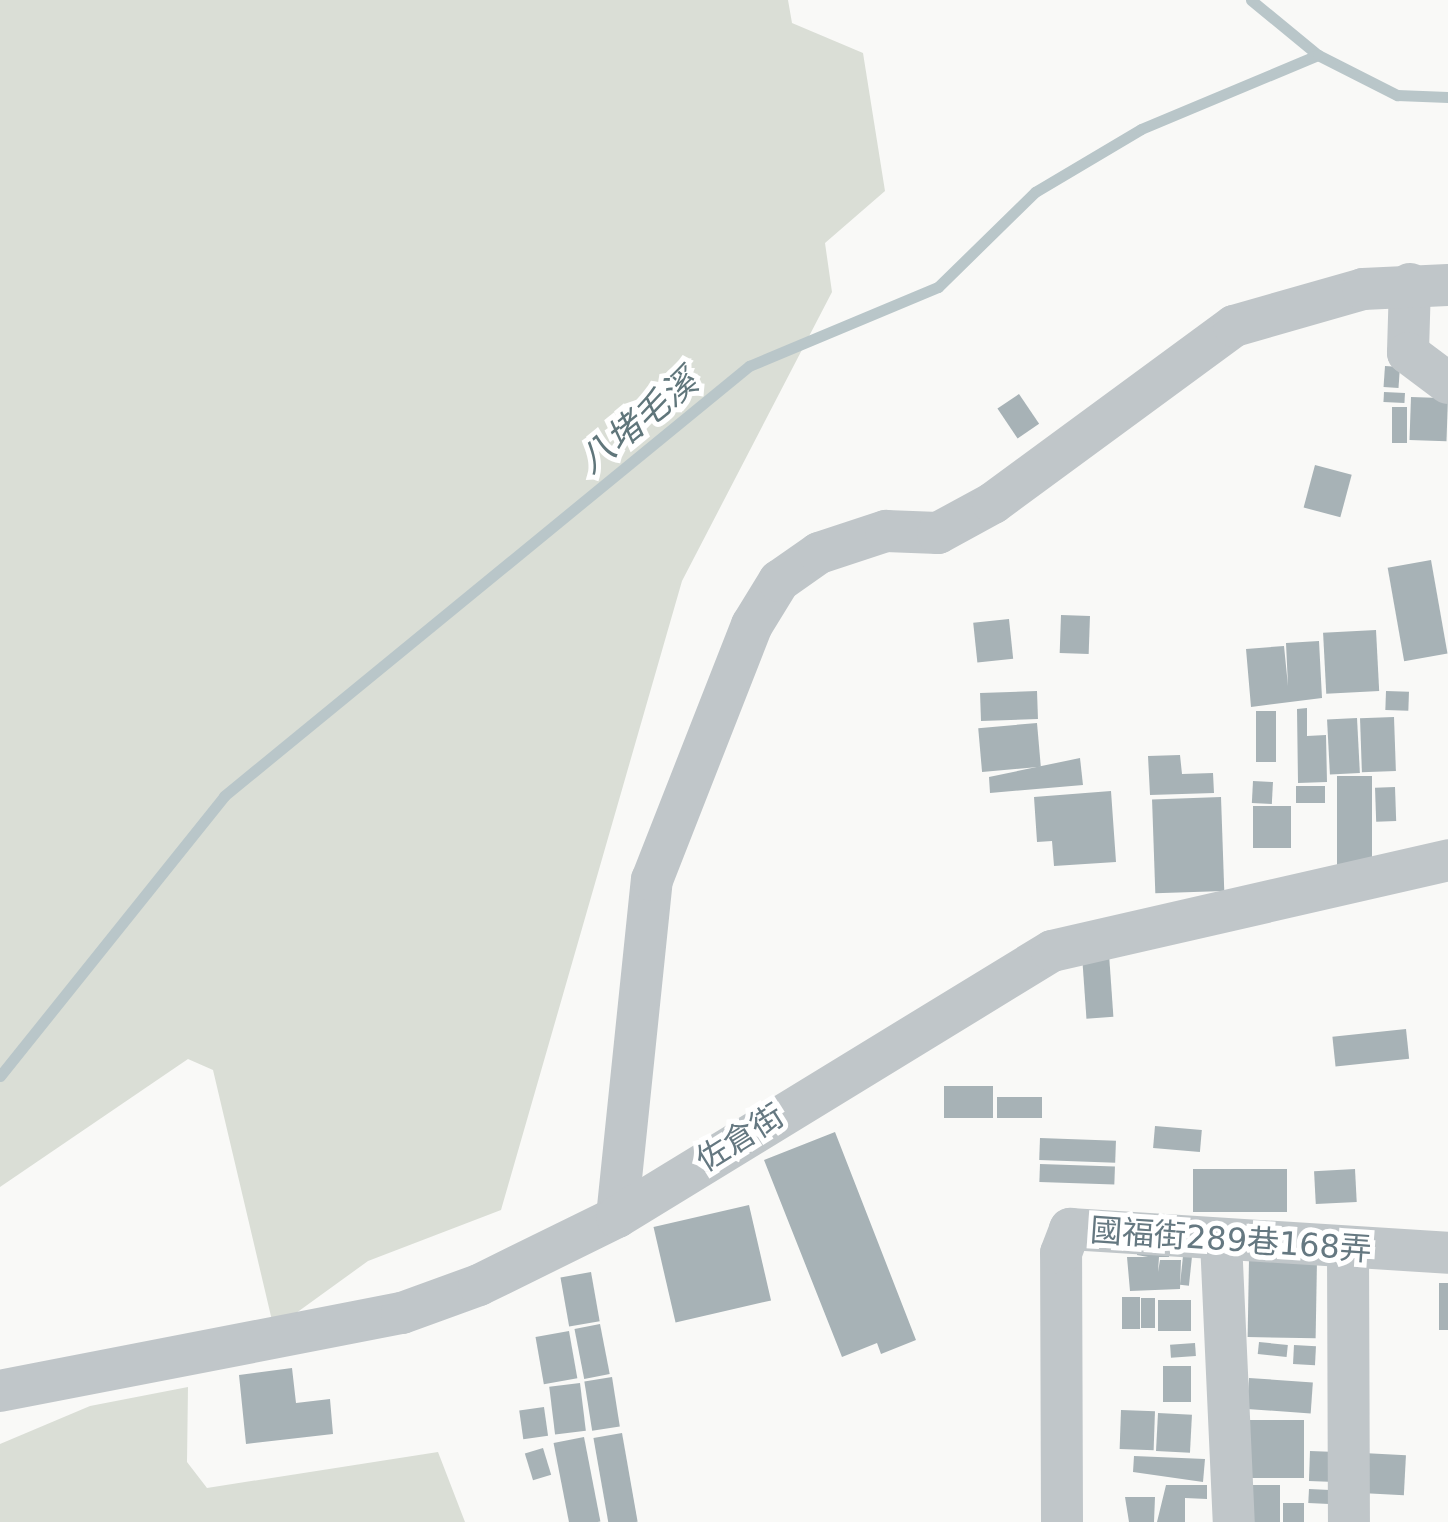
<!DOCTYPE html>
<meta charset="utf-8">
<style>
body{margin:0}
#map{position:relative;width:1448px;height:1522px;overflow:hidden;background:#f9f9f7;font-family:"DejaVu Sans","Noto Sans TC",sans-serif}
div>[style]{position:absolute}
[style*='--x']{left:calc(var(--x)*1px);top:calc(var(--y)*1px);width:calc(var(--w)*1px);rotate:calc(var(--a)*1deg)}
.green>*{inset:0;background:#daded6}
.stream>*{height:11px;margin:-5.5px;padding:0 5.5px;transform-origin:5.5px;border-radius:5.5px;background:#b9c6c9}
.building>*{inset:0;background:#a7b2b6;transform-origin:0 0}
.minor>*{height:42px;margin:-21px;padding:0 21px;transform-origin:21px;border-radius:21px;background:#c0c6c9}
span{translate:-50% -50%;white-space:nowrap;text-align:center;line-height:1.15;-webkit-text-stroke:10px #fff;paint-order:stroke}
.street-label{font-size:32px;color:#657881}
.water-label{font-size:35px;color:#60767b;font-style:italic}
</style>
<div id="map">
<div class="green">
<i style="clip-path:polygon(0 0,788px 0,792px 23px,863px 53px,885px 191px,825px 243px,832px 292px,682px 581px,501px 1210px,368px 1261px,274px 1329px,213px 1070px,188px 1059px,0 1187px)"></i>
<i style="clip-path:polygon(188px 1387px,187px 1462px,207px 1488px,438px 1452px,465px 1522px,0 1522px,0 1444px,90px 1406px)"></i>
</div>
<div class="stream">
<i style="--x:1251;--y:0;--w:87;--a:39.4"></i>
<i style="--x:0;--y:1076;--w:359;--a:-51.3"></i>
<i style="--x:224;--y:796;--w:679;--a:-39.32"></i>
<i style="--x:749;--y:366;--w:205;--a:-22.7"></i>
<i style="--x:938;--y:287;--w:136;--a:-44.4"></i>
<i style="--x:1035;--y:192;--w:123;--a:-30.7"></i>
<i style="--x:1141;--y:129;--w:192;--a:-22.7"></i>
<i style="--x:1318;--y:55;--w:89;--a:26.9"></i>
<i style="--x:1397;--y:95;--w:51;--a:2.2"></i>
</div>
<div class="building">
<i style="left:1385px;top:366px;width:15px;height:21px;rotate:4deg"></i>
<i style="left:1384px;top:392px;width:21px;height:10px;rotate:3deg"></i>
<i style="left:1019px;top:394px;width:36px;height:26px;rotate:56deg"></i>
<i style="left:1411px;top:397px;width:37px;height:43px;rotate:2deg"></i>
<i style="left:1392px;top:407px;width:15px;height:36px"></i>
<i style="left:1315px;top:465px;width:38px;height:44px;rotate:15deg"></i>
<i style="left:1431px;top:560px;width:95px;height:44px;rotate:80deg"></i>
<i style="left:1061px;top:615px;width:29px;height:38px;rotate:2deg"></i>
<i style="left:1009px;top:619px;width:40px;height:36px;rotate:84deg"></i>
<i style="left:1376px;top:630px;width:61px;height:53px;rotate:87deg"></i>
<i style="clip-path:polygon(1319px 641px,1322px 698px,1251px 707px,1246px 649px,1284px 646px,1288px 686px,1286px 643px)"></i>
<i style="left:1037px;top:691px;width:28px;height:57px;rotate:88deg"></i>
<i style="left:1386px;top:691px;width:23px;height:19px;rotate:2deg"></i>
<i style="clip-path:polygon(1307px 708px,1307px 736px,1326px 735px,1327px 782px,1298px 783px,1297px 709px)"></i>
<i style="left:1256px;top:711px;width:20px;height:51px"></i>
<i style="left:1394px;top:717px;width:54px;height:34px;rotate:88deg"></i>
<i style="left:1357px;top:718px;width:55px;height:30px;rotate:87deg"></i>
<i style="left:1037px;top:723px;width:44px;height:59px;rotate:85deg"></i>
<i style="clip-path:polygon(1180px 755px,1182px 774px,1213px 773px,1214px 793px,1150px 795px,1148px 756px)"></i>
<i style="clip-path:polygon(1080px 758px,1083px 785px,990px 793px,989px 777px)"></i>
<i style="left:1372px;top:776px;width:89px;height:35px;rotate:90deg"></i>
<i style="left:1253px;top:781px;width:20px;height:22px;rotate:3deg"></i>
<i style="left:1296px;top:786px;width:29px;height:17px"></i>
<i style="left:1395px;top:787px;width:34px;height:20px;rotate:88deg"></i>
<i style="clip-path:polygon(1111px 791px,1116px 862px,1054px 866px,1052px 841px,1037px 842px,1034px 797px)"></i>
<i style="left:1221px;top:797px;width:94px;height:69px;rotate:88deg"></i>
<i style="left:1291px;top:806px;width:42px;height:38px;rotate:90deg"></i>
<i style="left:1109px;top:954px;width:63px;height:27px;rotate:86deg"></i>
<i style="left:1406px;top:1029px;width:30px;height:74px;rotate:84deg"></i>
<i style="left:944px;top:1086px;width:49px;height:32px"></i>
<i style="left:997px;top:1097px;width:45px;height:21px"></i>
<i style="left:1155px;top:1126px;width:47px;height:22px;rotate:5deg"></i>
<i style="clip-path:polygon(835px 1132px,916px 1340px,881px 1354px,877px 1343px,842px 1357px,764px 1160px)"></i>
<i style="left:1040px;top:1138px;width:76px;height:22px;rotate:2deg"></i>
<i style="left:1040px;top:1164px;width:75px;height:18px;rotate:2deg"></i>
<i style="left:1287px;top:1169px;width:43px;height:94px;rotate:90deg"></i>
<i style="left:1355px;top:1169px;width:33px;height:41px;rotate:87deg"></i>
<i style="left:749px;top:1205px;width:98px;height:98px;rotate:77deg"></i>
<i style="clip-path:polygon(1138px 1245px,1170px 1246px,1169px 1257px,1159px 1257px,1158px 1272px,1160px 1260px,1181px 1260px,1180px 1289px,1130px 1291px,1127px 1257px,1148px 1257px,1137px 1255px)"></i>
<i style="left:1183px;top:1256px;width:9px;height:29px;rotate:6deg"></i>
<i style="left:1249px;top:1259px;width:68px;height:78px;rotate:1deg"></i>
<i style="left:591px;top:1272px;width:50px;height:31px;rotate:80deg"></i>
<i style="left:1439px;top:1283px;width:9px;height:47px"></i>
<i style="left:1122px;top:1297px;width:18px;height:32px"></i>
<i style="left:1141px;top:1298px;width:14px;height:30px"></i>
<i style="left:1158px;top:1300px;width:33px;height:31px"></i>
<i style="left:600px;top:1324px;width:51px;height:26px;rotate:79deg"></i>
<i style="left:569px;top:1331px;width:48px;height:34px;rotate:80deg"></i>
<i style="left:1259px;top:1342px;width:29px;height:12px;rotate:6deg"></i>
<i style="left:1195px;top:1343px;width:13px;height:25px;rotate:86deg"></i>
<i style="left:1294px;top:1345px;width:22px;height:19px;rotate:3deg"></i>
<i style="left:1163px;top:1366px;width:28px;height:36px"></i>
<i style="clip-path:polygon(292px 1368px,296px 1403px,330px 1399px,333px 1434px,246px 1444px,239px 1375px)"></i>
<i style="left:612px;top:1377px;width:50px;height:28px;rotate:81deg"></i>
<i style="left:1249px;top:1378px;width:64px;height:31px;rotate:4deg"></i>
<i style="left:580px;top:1383px;width:48px;height:31px;rotate:83deg"></i>
<i style="left:544px;top:1407px;width:29px;height:25px;rotate:82deg"></i>
<i style="left:1121px;top:1410px;width:34px;height:39px;rotate:2deg"></i>
<i style="left:1158px;top:1413px;width:34px;height:38px;rotate:3deg"></i>
<i style="left:1249px;top:1420px;width:55px;height:58px"></i>
<i style="left:622px;top:1433px;width:90px;height:29px;rotate:80deg"></i>
<i style="left:584px;top:1437px;width:86px;height:31px;rotate:79deg"></i>
<i style="left:543px;top:1448px;width:28px;height:19px;rotate:73deg"></i>
<i style="left:1310px;top:1451px;width:33px;height:30px;rotate:2deg"></i>
<i style="left:1363px;top:1453px;width:43px;height:40px;rotate:3deg"></i>
<i style="clip-path:polygon(1134px 1456px,1205px 1459px,1203px 1482px,1133px 1472px)"></i>
<i style="clip-path:polygon(1166px 1485px,1207px 1485px,1207px 1499px,1185px 1498px,1185px 1522px,1157px 1522px)"></i>
<i style="left:1251px;top:1485px;width:29px;height:37px"></i>
<i style="left:1309px;top:1489px;width:21px;height:14px;rotate:3deg"></i>
<i style="clip-path:polygon(1125px 1497px,1155px 1497px,1154px 1522px,1129px 1522px)"></i>
<i style="left:1283px;top:1503px;width:21px;height:19px"></i>
</div>
<div class="minor">
<i style="--x:1410;--y:284;--w:69;--a:91.7"></i>
<i style="--x:1408;--y:353;--w:50;--a:36.9"></i>
<i style="--x:617;--y:1217;--w:339;--a:-84.1"></i>
<i style="--x:652;--y:880;--w:274;--a:-68.6"></i>
<i style="--x:752;--y:625;--w:52;--a:-58.5"></i>
<i style="--x:779;--y:581;--w:49;--a:-35"></i>
<i style="--x:819;--y:553;--w:71;--a:-18.2"></i>
<i style="--x:886;--y:531;--w:52;--a:2.2"></i>
<i style="--x:938;--y:533;--w:63;--a:-28.6"></i>
<i style="--x:993;--y:503;--w:299;--a:-36.3"></i>
<i style="--x:1234;--y:326;--w:134;--a:-16"></i>
<i style="--x:1363;--y:289;--w:85;--a:-2.7"></i>
<i style="--x:1221;--y:1241;--w:281;--a:87.4"></i>
<i style="--x:1348;--y:1249;--w:273;--a:89.8"></i>
<i style="--x:0;--y:1391;--w:409;--a:-11"></i>
<i style="--x:402;--y:1313;--w:82;--a:-20"></i>
<i style="--x:479;--y:1285;--w:154;--a:-26.2"></i>
<i style="--x:617;--y:1217;--w:510;--a:-31.45"></i>
<i style="--x:1052;--y:951;--w:406;--a:-12.9"></i>
<i style="--x:1062;--y:1522;--w:269;--a:-90.2"></i>
<i style="--x:1061;--y:1253;--w:26;--a:-69"></i>
<i style="--x:1070;--y:1229;--w:379;--a:3.6"></i>
</div>
<div class="street-label">
<span style="left:740px;top:1138px;rotate:-32deg">佐倉街</span>
<span style="left:1231px;top:1240px;rotate:4deg">國福街289巷168弄</span>
</div>
<div class="water-label">
<span style="left:638px;top:421px;rotate:-39deg">八堵毛溪</span>
</div>
</div>
